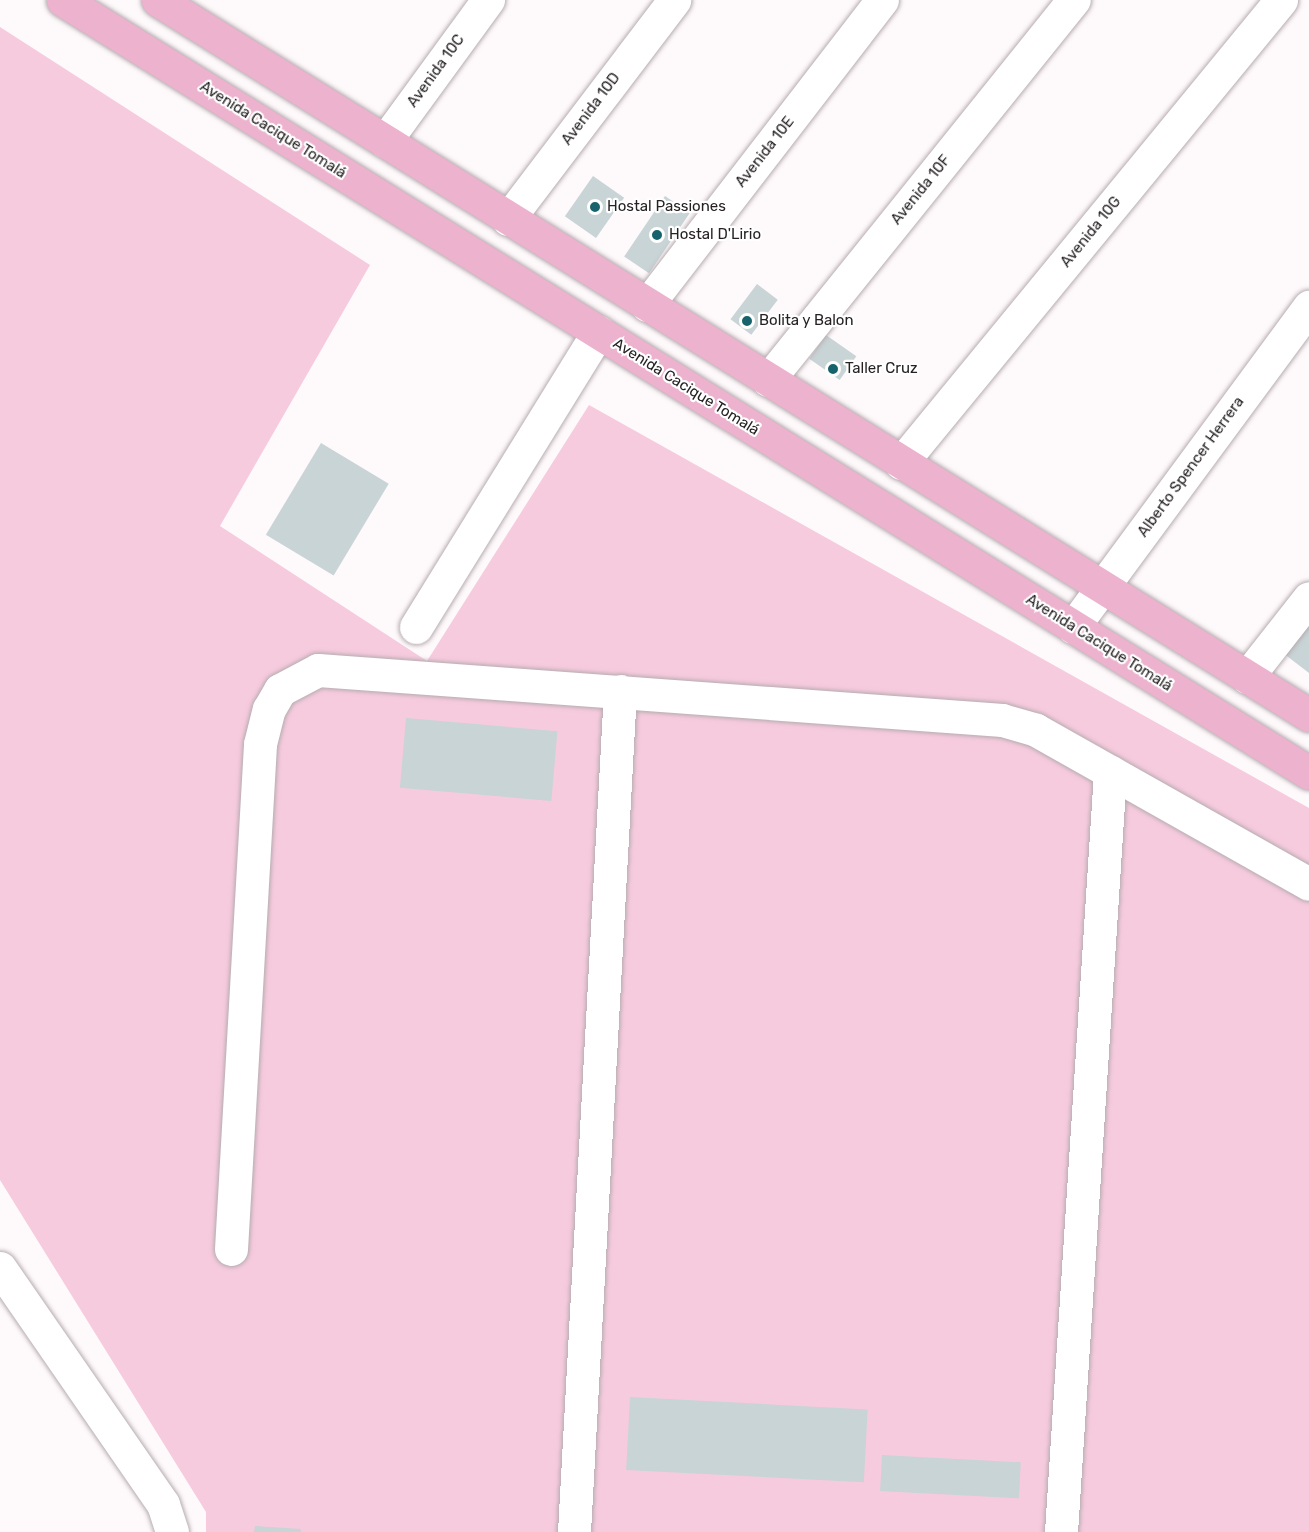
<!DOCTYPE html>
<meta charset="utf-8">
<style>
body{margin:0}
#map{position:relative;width:1309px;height:1532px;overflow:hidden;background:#fef9fb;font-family:Rubik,sans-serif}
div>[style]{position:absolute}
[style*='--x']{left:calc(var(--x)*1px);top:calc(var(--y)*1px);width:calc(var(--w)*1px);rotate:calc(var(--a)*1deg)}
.green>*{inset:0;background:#f7cbde}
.building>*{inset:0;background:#c8d4d6;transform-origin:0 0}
.roads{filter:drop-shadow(0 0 2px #b6acb0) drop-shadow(0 0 2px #b6acb0)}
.minor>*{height:33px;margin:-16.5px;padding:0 16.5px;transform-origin:16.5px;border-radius:16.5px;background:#fff}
.major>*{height:33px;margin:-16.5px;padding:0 16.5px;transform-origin:16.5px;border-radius:16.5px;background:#ecb2ce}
.dots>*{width:16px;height:16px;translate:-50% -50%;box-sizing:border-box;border:3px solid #fff;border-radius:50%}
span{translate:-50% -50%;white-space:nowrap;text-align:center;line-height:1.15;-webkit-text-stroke:4.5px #fff;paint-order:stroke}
.street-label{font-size:15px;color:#262224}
.poi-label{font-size:15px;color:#262224}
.left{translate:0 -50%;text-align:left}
</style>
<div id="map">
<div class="green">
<i style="clip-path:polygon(0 27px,370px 265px,220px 526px,427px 661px,589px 405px,1309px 808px,1309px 1532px,206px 1532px,206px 1512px,0 1180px)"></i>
</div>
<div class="building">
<i style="left:593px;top:176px;width:38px;height:49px;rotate:35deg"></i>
<i style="left:665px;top:196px;width:30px;height:73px;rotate:34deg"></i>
<i style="left:757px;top:284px;width:26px;height:44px;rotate:37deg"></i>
<i style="left:826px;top:335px;width:37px;height:29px;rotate:35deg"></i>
<i style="left:321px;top:443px;width:79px;height:107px;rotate:31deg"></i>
<i style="clip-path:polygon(1305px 624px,1309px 626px,1309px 673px,1283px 653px)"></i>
<i style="left:406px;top:718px;width:152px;height:70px;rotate:5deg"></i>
<i style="left:630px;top:1397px;width:238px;height:73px;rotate:3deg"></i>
<i style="left:882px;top:1455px;width:139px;height:36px;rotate:3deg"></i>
<i style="clip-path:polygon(255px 1526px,301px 1529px,301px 1532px,254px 1532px)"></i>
</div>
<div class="roads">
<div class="minor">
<i style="--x:385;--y:141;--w:175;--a:-53.9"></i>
<i style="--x:508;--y:219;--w:275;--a:-52.8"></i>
<i style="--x:647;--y:305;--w:385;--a:-52.4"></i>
<i style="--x:768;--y:380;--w:488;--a:-51.2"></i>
<i style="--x:901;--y:463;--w:599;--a:-50.62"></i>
<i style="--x:416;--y:627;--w:347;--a:-58.3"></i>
<i style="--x:1073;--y:627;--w:398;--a:-53.6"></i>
<i style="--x:1247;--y:677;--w:100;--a:-51.9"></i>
<i style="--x:231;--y:1249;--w:506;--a:-86.71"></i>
<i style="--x:260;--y:744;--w:36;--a:-76"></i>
<i style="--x:269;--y:709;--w:22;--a:-60"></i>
<i style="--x:280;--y:690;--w:43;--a:-27.8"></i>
<i style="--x:318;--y:670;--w:686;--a:4.18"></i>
<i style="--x:1002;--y:720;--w:35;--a:16"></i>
<i style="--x:1036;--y:730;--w:313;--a:29.4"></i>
<i style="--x:0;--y:1268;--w:287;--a:55.4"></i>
<i style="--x:163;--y:1504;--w:29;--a:72"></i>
<i style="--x:574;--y:1532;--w:842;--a:-86.87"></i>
<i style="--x:1061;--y:1532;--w:762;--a:-86.31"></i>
</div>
<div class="major">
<i style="--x:63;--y:0;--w:1466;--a:31.81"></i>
<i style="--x:158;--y:0;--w:1355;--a:31.85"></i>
</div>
</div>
<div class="dots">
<i style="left:595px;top:207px;background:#16626d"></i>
<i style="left:657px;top:235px;background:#16626d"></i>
<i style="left:747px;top:321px;background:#16626d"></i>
<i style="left:833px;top:369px;background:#16626d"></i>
</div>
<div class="street-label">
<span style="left:436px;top:71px;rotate:-54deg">Avenida 10C</span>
<span style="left:591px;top:109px;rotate:-53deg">Avenida 10D</span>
<span style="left:273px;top:130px;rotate:32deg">Avenida Cacique Tomalá</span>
<span style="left:765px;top:152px;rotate:-52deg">Avenida 10E</span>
<span style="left:921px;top:190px;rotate:-51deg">Avenida 10F</span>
<span style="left:1091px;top:232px;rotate:-51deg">Avenida 10G</span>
<span style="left:686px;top:387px;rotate:32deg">Avenida Cacique Tomalá</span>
<span style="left:1191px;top:467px;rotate:-54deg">Alberto Spencer Herrera</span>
<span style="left:1099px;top:643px;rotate:32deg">Avenida Cacique Tomalá</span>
</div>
<div class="poi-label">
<span class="left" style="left:607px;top:207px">Hostal Passiones</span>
<span class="left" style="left:669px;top:235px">Hostal D'Lirio</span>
<span class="left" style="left:759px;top:321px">Bolita y Balon</span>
<span class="left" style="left:845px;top:369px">Taller Cruz</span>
</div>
</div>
